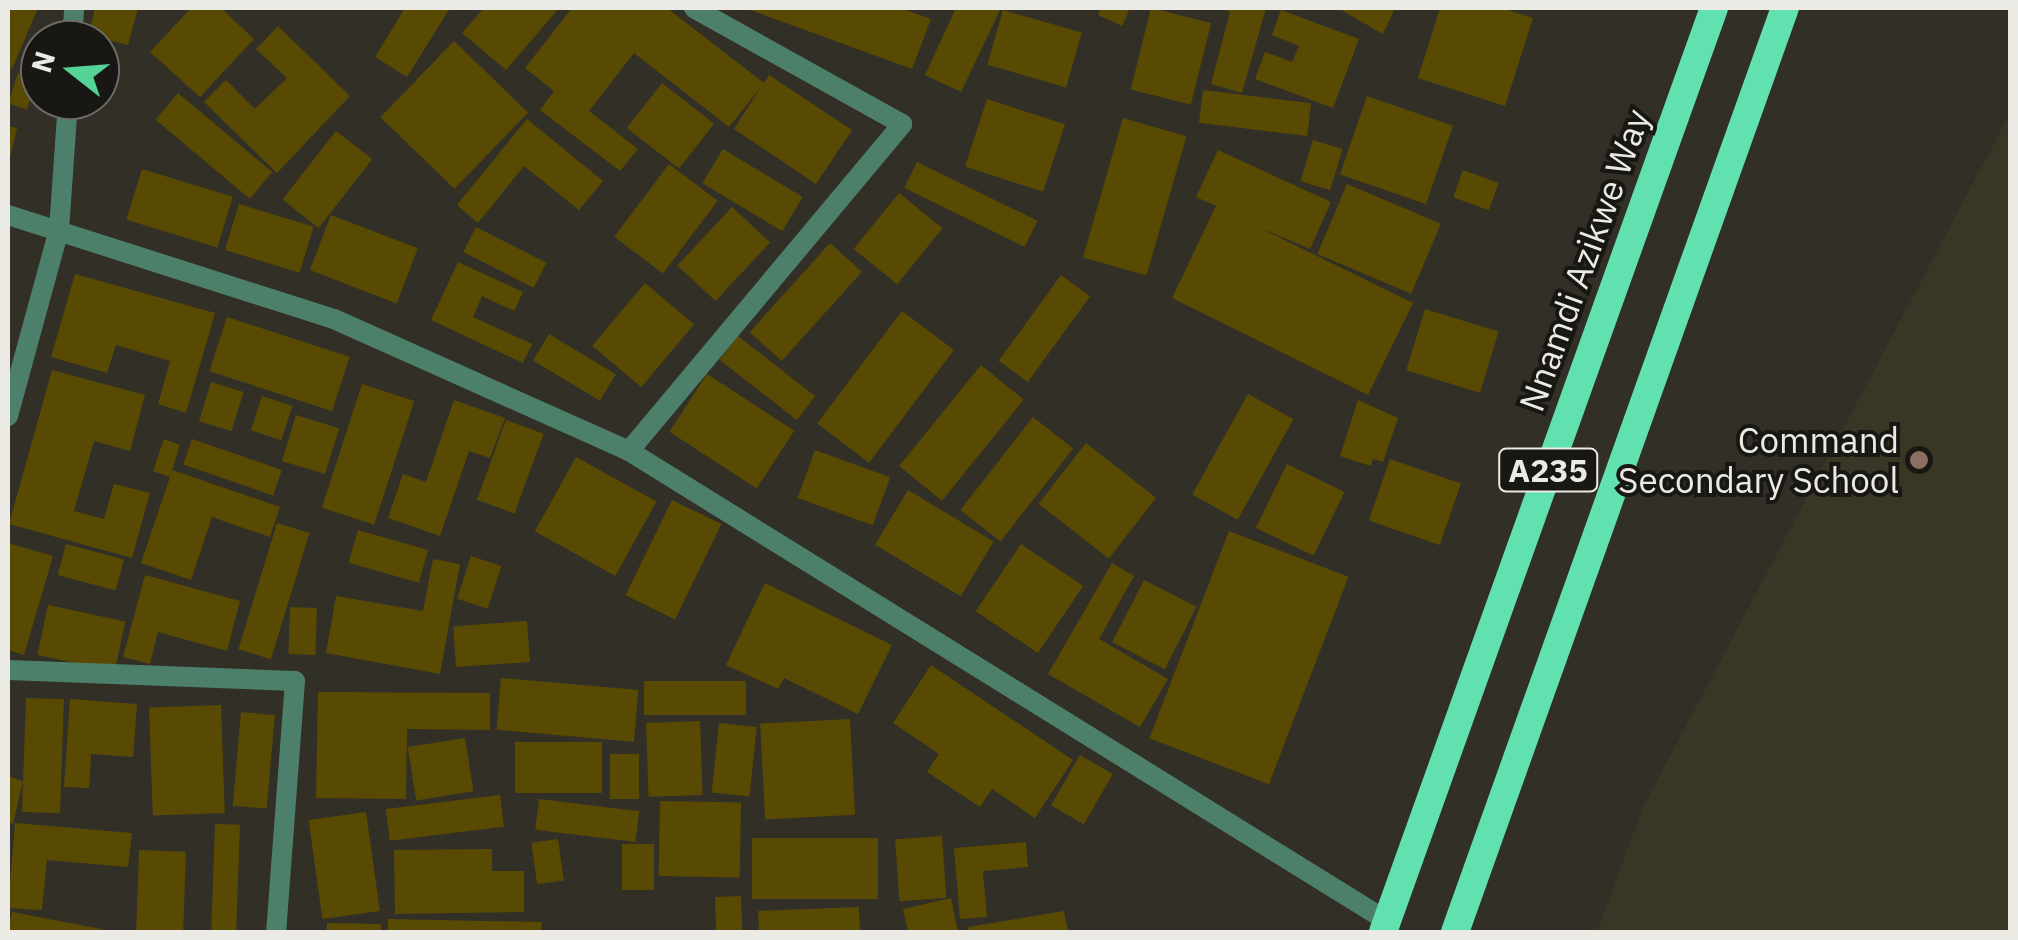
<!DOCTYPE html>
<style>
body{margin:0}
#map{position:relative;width:2018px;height:940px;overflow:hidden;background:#322f26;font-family:"IBM Plex Sans",sans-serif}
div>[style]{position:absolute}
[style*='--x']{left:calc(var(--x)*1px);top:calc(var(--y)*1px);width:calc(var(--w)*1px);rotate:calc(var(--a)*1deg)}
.built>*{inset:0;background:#3a3626}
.building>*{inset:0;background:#594a03;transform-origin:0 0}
.minor>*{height:20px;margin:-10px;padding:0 10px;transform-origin:10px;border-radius:10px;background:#4d806b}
.trunk>*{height:28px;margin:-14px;padding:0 14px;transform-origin:14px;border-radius:14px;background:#61e0b0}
.dots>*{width:28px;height:28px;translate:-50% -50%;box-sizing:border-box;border:5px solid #181713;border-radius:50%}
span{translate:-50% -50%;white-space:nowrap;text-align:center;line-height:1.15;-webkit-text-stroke:8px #181713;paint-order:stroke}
.shield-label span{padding:2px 8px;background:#181713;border:2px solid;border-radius:8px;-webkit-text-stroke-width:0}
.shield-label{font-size:32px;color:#eceae4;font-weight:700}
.street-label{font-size:35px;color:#eceae4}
.poi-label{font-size:35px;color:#eceae4}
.right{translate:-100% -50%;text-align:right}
.frame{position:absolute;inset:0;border:10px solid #eceae4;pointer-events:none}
.north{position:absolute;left:20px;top:20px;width:100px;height:100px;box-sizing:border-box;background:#181713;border:2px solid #6d6b67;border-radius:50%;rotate:287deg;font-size:28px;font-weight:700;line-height:40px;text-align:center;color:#eceae4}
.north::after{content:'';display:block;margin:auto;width:35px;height:45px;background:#54d396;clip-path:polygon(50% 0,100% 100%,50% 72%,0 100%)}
</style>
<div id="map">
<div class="built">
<i style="clip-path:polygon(2010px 113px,2010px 932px,1597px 932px,1643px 807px)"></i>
</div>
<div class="building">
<i style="clip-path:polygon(8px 8px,38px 8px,12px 69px,8px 68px)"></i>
<i style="clip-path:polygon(95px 8px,138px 8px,128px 45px,89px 35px)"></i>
<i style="clip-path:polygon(191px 8px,221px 8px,254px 39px,200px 97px,150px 52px)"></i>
<i style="clip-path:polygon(405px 8px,450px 8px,407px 77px,375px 57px)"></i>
<i style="clip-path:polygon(484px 8px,559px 8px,506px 70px,462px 33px)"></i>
<i style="clip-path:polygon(572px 8px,667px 8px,764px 83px,769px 75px,852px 130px,816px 184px,734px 129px,761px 87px,729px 127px,634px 53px,589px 111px,638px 149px,620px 171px,540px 110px,554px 91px,525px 68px)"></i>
<i style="clip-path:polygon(745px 8px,900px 8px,931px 19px,912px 69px)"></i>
<i style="clip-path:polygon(956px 8px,1001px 8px,961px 92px,925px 75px)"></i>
<i style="clip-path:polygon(1101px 8px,1130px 8px,1122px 26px,1098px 15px)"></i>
<i style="left:1151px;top:8px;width:62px;height:84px;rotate:14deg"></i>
<i style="clip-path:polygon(1220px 8px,1266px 8px,1242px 93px,1211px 84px,1230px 12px)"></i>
<i style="clip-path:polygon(1338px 8px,1395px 8px,1383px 34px)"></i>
<i style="clip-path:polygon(1440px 8px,1501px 8px,1533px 18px,1505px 106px,1418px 78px)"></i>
<i style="left:1003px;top:10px;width:82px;height:57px;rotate:16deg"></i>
<i style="clip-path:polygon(1281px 10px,1359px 39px,1333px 108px,1255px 79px,1265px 52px,1292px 62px,1299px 46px,1272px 35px)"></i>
<i style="clip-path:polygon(278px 26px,350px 96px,277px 173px,204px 102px,226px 80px,255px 109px,287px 78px,256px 49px)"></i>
<i style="left:454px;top:41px;width:103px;height:106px;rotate:44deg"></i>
<i style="left:18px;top:73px;width:20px;height:32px;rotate:18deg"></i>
<i style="left:662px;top:83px;width:66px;height:57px;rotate:38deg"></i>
<i style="left:1203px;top:90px;width:109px;height:33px;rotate:7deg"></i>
<i style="left:178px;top:93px;width:123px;height:35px;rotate:40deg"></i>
<i style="left:1367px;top:96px;width:91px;height:83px;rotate:19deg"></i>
<i style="left:987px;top:99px;width:82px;height:71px;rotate:18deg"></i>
<i style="left:1123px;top:118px;width:66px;height:145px;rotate:16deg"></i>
<i style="clip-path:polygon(527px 119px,603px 181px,579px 210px,524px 166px,478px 223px,457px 205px)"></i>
<i style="clip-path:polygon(8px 126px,17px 128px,9px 162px,8px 162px)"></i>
<i style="left:336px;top:131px;width:46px;height:87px;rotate:38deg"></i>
<i style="left:1313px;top:140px;width:31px;height:43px;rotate:17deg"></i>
<i style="left:723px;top:149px;width:93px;height:40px;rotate:31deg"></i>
<i style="clip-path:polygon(1218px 150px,1331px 202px,1310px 249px,1256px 226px,1413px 303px,1368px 395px,1172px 298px,1216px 206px,1196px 197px)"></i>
<i style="left:917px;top:162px;width:134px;height:29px;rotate:26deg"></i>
<i style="left:669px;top:164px;width:61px;height:91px;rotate:37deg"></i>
<i style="left:142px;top:169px;width:95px;height:53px;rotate:17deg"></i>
<i style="left:1463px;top:170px;width:38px;height:29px;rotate:20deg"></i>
<i style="left:1347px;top:184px;width:102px;height:76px;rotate:23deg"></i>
<i style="left:899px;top:193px;width:56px;height:72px;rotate:39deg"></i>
<i style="left:239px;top:204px;width:78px;height:48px;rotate:17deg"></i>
<i style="left:732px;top:207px;width:52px;height:80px;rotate:43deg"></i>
<i style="left:331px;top:215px;width:93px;height:59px;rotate:21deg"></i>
<i style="left:476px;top:227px;width:79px;height:28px;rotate:27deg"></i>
<i style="left:830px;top:243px;width:43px;height:120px;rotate:42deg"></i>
<i style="clip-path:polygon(458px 262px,523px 292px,514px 311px,482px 296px,473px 317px,532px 344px,523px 363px,431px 320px)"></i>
<i style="clip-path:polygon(75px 274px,215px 313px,186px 413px,158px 404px,170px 361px,116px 345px,107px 373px,51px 357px)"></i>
<i style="left:1061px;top:275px;width:36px;height:106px;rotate:36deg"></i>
<i style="left:645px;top:283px;width:64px;height:82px;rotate:40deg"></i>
<i style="left:1425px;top:309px;width:77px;height:64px;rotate:17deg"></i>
<i style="left:902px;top:311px;width:65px;height:141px;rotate:37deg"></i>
<i style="left:227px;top:317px;width:129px;height:57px;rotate:18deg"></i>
<i style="left:549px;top:334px;width:78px;height:31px;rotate:31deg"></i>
<i style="left:738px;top:336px;width:98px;height:30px;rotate:38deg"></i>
<i style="left:981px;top:365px;width:55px;height:130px;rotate:39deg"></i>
<i style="clip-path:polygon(52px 370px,145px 395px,130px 451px,94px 441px,74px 511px,104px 519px,114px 484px,150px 493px,132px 558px,9px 524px)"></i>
<i style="left:707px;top:374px;width:104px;height:69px;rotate:33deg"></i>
<i style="left:211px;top:382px;width:34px;height:41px;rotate:17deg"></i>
<i style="left:362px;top:384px;width:55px;height:130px;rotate:18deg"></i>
<i style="left:1248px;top:394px;width:52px;height:115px;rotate:29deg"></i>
<i style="left:262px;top:396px;width:32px;height:36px;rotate:18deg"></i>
<i style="clip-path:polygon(454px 400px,505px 418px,490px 458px,469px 451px,440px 536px,388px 518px,403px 474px,426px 482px)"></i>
<i style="clip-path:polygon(1358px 400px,1398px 418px,1383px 462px,1373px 459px,1371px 466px,1340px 456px)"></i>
<i style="left:296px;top:415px;width:45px;height:48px;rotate:17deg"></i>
<i style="left:1033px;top:417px;width:51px;height:118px;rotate:38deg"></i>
<i style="left:506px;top:420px;width:40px;height:85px;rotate:20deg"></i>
<i style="clip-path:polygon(164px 439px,180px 445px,172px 470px,280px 507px,270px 537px,212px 517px,191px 580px,141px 563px,170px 477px,153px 471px)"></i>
<i style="left:192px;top:439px;width:95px;height:27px;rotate:19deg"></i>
<i style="left:1086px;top:443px;width:89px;height:77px;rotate:38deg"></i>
<i style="left:815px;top:450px;width:80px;height:51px;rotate:20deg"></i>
<i style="left:576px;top:457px;width:92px;height:85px;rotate:29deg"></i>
<i style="left:1390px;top:459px;width:75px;height:65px;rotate:19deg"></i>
<i style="left:1287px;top:464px;width:64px;height:71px;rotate:26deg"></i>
<i style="left:908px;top:490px;width:100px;height:64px;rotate:31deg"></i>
<i style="left:672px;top:500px;width:55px;height:106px;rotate:26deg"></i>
<i style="left:277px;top:523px;width:34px;height:132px;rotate:17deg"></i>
<i style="left:358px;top:530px;width:73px;height:34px;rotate:16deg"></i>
<i style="left:1229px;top:531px;width:128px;height:222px;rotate:21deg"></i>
<i style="clip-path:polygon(8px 543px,53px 556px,24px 655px,8px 650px)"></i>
<i style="left:66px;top:544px;width:60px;height:32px;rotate:15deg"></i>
<i style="left:1021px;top:544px;width:75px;height:81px;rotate:34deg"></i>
<i style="left:471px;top:556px;width:32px;height:45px;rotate:18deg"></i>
<i style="clip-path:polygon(433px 559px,460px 564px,440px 674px,326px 653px,336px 596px,423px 611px)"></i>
<i style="clip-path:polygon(1112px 563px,1134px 576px,1099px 639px,1168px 679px,1140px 727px,1048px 674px)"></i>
<i style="clip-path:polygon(145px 575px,240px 601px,227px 651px,158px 632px,150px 664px,123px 657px)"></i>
<i style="left:1144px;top:580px;width:59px;height:70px;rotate:27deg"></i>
<i style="clip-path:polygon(765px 583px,892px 645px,858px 714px,784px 678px,778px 689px,726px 665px)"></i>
<i style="left:48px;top:605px;width:79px;height:51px;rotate:12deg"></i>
<i style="left:290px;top:607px;width:27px;height:47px;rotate:2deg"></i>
<i style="left:527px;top:621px;width:41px;height:74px;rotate:86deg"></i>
<i style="clip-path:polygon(931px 665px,1073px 760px,1035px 818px,992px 789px,980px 807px,927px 772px,939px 754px,893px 723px)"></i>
<i style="left:501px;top:678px;width:138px;height:52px;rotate:5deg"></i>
<i style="left:644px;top:681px;width:102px;height:34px"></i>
<i style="clip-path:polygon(318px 692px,490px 693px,490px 730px,407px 729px,406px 799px,316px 798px)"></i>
<i style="left:26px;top:698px;width:38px;height:114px;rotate:2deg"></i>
<i style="clip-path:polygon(70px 699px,137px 704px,133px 757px,91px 754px,89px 788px,64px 787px)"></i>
<i style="left:221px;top:705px;width:108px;height:72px;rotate:88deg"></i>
<i style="left:241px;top:712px;width:34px;height:94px;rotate:5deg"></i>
<i style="left:850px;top:719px;width:96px;height:90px;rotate:87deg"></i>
<i style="left:700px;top:721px;width:74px;height:54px;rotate:88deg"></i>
<i style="left:719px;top:723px;width:38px;height:70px;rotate:6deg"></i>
<i style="left:465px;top:738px;width:54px;height:58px;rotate:81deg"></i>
<i style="left:515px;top:742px;width:87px;height:51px"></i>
<i style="left:610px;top:754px;width:29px;height:45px"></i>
<i style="left:1080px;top:755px;width:38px;height:58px;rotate:30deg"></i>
<i style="clip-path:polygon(8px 776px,23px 781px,13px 824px,8px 822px)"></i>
<i style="left:500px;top:795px;width:32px;height:115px;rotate:83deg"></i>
<i style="left:539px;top:799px;width:101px;height:31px;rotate:7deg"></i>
<i style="left:660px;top:801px;width:81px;height:75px;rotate:1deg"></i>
<i style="left:366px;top:812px;width:100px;height:58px;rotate:82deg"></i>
<i style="clip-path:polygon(15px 823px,132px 833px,128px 867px,47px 860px,42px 910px,8px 908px)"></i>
<i style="left:215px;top:824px;width:25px;height:108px;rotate:2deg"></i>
<i style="left:942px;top:836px;width:62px;height:47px;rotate:86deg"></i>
<i style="left:752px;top:838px;width:126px;height:61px"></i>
<i style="left:558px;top:839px;width:42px;height:27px;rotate:82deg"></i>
<i style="clip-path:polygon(1026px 842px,1028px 867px,983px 871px,987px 917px,960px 919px,954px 848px)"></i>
<i style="left:622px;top:844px;width:32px;height:46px"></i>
<i style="clip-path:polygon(492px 849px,492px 871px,524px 871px,524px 912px,395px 914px,394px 850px)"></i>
<i style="left:139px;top:850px;width:47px;height:82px;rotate:2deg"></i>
<i style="left:741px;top:896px;width:36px;height:26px;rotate:88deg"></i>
<i style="clip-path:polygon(951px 898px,958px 932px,908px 932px,903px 909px)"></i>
<i style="clip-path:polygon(859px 907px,860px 932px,759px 932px,758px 911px)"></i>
<i style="clip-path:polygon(1064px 911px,1068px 932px,969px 932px,968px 927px)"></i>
<i style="clip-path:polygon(12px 912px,101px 929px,100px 932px,8px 932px)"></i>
<i style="clip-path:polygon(388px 919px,542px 922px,541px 932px,388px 932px)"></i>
<i style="left:327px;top:923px;width:54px;height:9px;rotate:1deg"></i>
</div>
<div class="minor">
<i style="--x:72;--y:40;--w:32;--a:-86"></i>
<i style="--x:8;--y:215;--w:342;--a:17.7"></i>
<i style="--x:334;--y:319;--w:323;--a:24.1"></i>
<i style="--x:629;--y:451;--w:892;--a:31.8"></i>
<i style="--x:8;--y:416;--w:193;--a:-74.7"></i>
<i style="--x:59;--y:230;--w:130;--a:-86"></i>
<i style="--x:629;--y:451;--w:426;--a:-50.1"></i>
<i style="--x:902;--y:124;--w:238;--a:-150.9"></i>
<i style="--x:8;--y:670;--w:287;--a:2.2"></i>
<i style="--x:295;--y:681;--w:252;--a:94.3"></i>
</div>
<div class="trunk">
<i style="--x:1383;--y:932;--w:981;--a:-70.29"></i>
<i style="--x:1455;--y:932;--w:981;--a:-70.35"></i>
</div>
<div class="dots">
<i style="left:1919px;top:460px;background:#8d6e63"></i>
</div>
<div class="shield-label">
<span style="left:1548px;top:470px">A235</span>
</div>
<div class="street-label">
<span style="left:1584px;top:260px;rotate:-70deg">Nnamdi Azikwe Way</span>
</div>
<div class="poi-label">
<span class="right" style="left:1899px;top:460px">Command<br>Secondary School</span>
</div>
<div class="frame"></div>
<div class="north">N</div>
</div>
